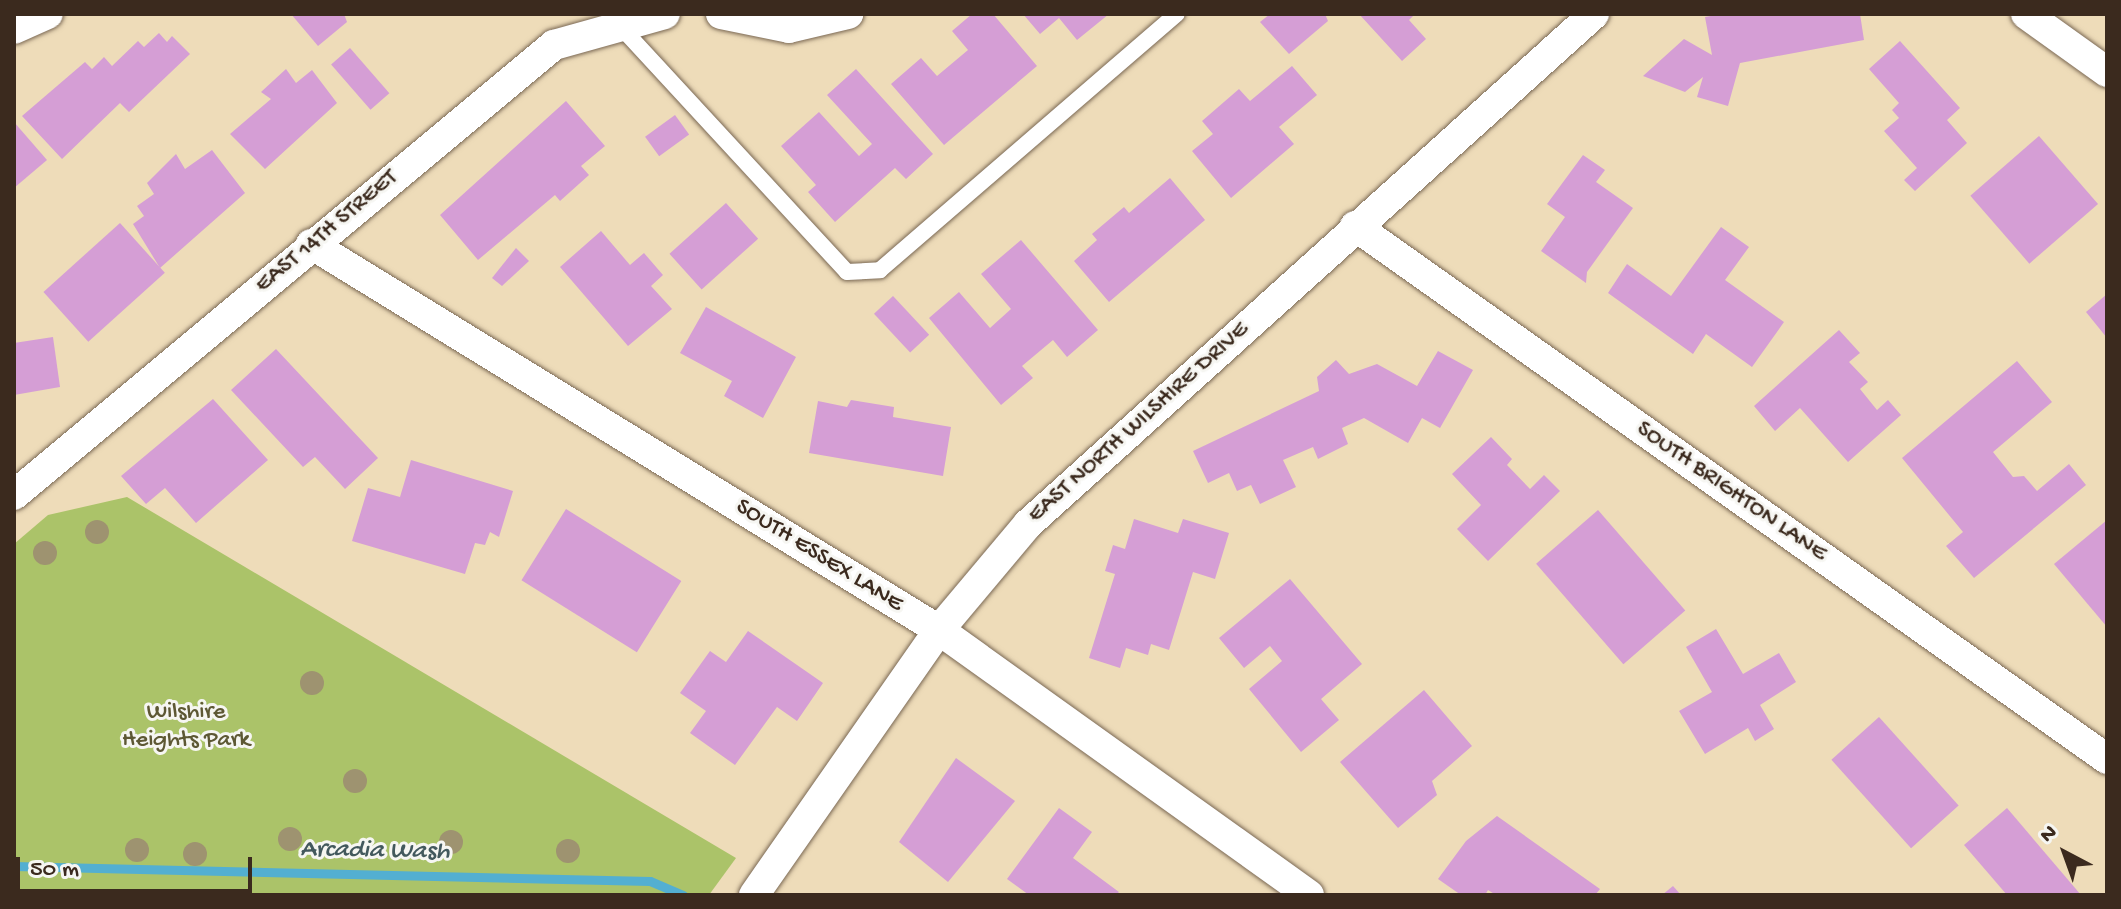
<!DOCTYPE html>
<style>
body{margin:0}
#map{position:relative;width:2121px;height:909px;overflow:hidden;background:#eedcb9;font-family:"Gochi Hand",sans-serif}
div>[style]{position:absolute}
[style*='--x']{left:calc(var(--x)*1px);top:calc(var(--y)*1px);width:calc(var(--w)*1px);rotate:calc(var(--a)*1deg)}
.green>*{inset:0;background:#abc369}
.stream>*{height:9px;margin:-4.5px;padding:0 4.5px;transform-origin:4.5px;border-radius:4.5px;background:#53afd1}
.building>*{inset:0;background:#d59ed5;transform-origin:0 0}
.roads{filter:drop-shadow(0 0 2px #7a6854) drop-shadow(0 0 2px #7a6854)}
.service>*{height:16px;margin:-8px;padding:0 8px;transform-origin:8px;border-radius:8px;background:#fff}
.minor>*{height:30px;margin:-15px;padding:0 15px;transform-origin:15px;border-radius:15px;background:#fff}
.trees>*{width:24px;height:24px;margin:-12px;border-radius:50%;background:#9e9370}
span{translate:-50% -50%;white-space:nowrap;text-align:center;line-height:1.15;-webkit-text-stroke:6px #f6f6f2;paint-order:stroke}
.street-label{font-size:24px;color:#3b2a1e}
.park-label{font-size:24px;color:#5d5834}
.water-label{font-size:26px;color:#43595d;font-style:italic}
.frame{position:absolute;inset:0;border:16px solid #3b2a1e;pointer-events:none}
.north{position:absolute;left:2025px;top:813px;width:80px;height:80px;-webkit-text-stroke:6px #f6f6f2;paint-order:stroke;rotate:319deg;font-size:22px;font-weight:700;line-height:32px;text-align:center;color:#3b2a1e}
.north::after{content:'';display:block;margin:auto;width:28px;height:36px;background:#3b2a1e;clip-path:polygon(50% 0,100% 100%,50% 72%,0 100%)}
.scale{position:absolute;left:16px;top:857px;width:236px;height:36px;box-sizing:border-box;border:4px solid #3b2a1e;border-top:0;padding-left:10px;font-size:24px;line-height:28px;white-space:nowrap;color:#3b2a1e;-webkit-text-stroke:6px #f6f6f2;paint-order:stroke}
</style>
<div id="map">
<div class="green">
<i style="clip-path:polygon(127px 497px,736px 858px,709px 895px,14px 895px,14px 544px,48px 515px)"></i>
</div>
<div class="stream">
<i style="--x:14;--y:866;--w:636;--a:1.35"></i>
<i style="--x:650;--y:881;--w:36;--a:23"></i>
</div>
<div class="building">
<i style="clip-path:polygon(291px 14px,344px 14px,347px 22px,318px 46px)"></i>
<i style="clip-path:polygon(972px 14px,993px 14px,1037px 66px,944px 145px,891px 84px,921px 58px,937px 76px,968px 50px,952px 31px)"></i>
<i style="clip-path:polygon(1023px 14px,1109px 14px,1077px 40px,1059px 18px,1040px 34px)"></i>
<i style="clip-path:polygon(1270px 14px,1325px 14px,1328px 21px,1289px 54px,1260px 22px)"></i>
<i style="clip-path:polygon(1359px 14px,1415px 14px,1409px 20px,1426px 39px,1402px 61px)"></i>
<i style="clip-path:polygon(1722px 14px,1860px 14px,1864px 40px,1740px 63px,1728px 106px,1697px 97px,1703px 77px,1685px 92px,1643px 76px,1684px 39px,1712px 55px,1705px 17px)"></i>
<i style="clip-path:polygon(159px 33px,167px 42px,172px 36px,190px 54px,129px 112px,120px 103px,62px 159px,22px 116px,85px 62px,92px 69px,104px 57px,112px 66px,138px 41px,144px 47px)"></i>
<i style="clip-path:polygon(1900px 41px,1960px 108px,1947px 120px,1967px 143px,1915px 191px,1904px 180px,1917px 168px,1884px 131px,1899px 118px,1892px 110px,1899px 103px,1869px 69px)"></i>
<i style="left:350px;top:48px;width:60px;height:25px;rotate:49deg"></i>
<i style="clip-path:polygon(1292px 66px,1317px 95px,1279px 127px,1294px 144px,1231px 198px,1192px 151px,1213px 134px,1202px 121px,1239px 89px,1250px 101px)"></i>
<i style="clip-path:polygon(286px 69px,296px 83px,312px 70px,337px 103px,265px 169px,230px 134px,271px 99px,261px 92px)"></i>
<i style="clip-path:polygon(856px 69px,933px 154px,906px 179px,895px 168px,835px 222px,808px 192px,816px 185px,781px 146px,819px 112px,859px 156px,872px 144px,827px 95px)"></i>
<i style="clip-path:polygon(566px 101px,605px 146px,581px 166px,589px 175px,560px 201px,555px 195px,478px 260px,440px 215px)"></i>
<i style="left:675px;top:115px;width:24px;height:37px;rotate:54deg"></i>
<i style="clip-path:polygon(14px 122px,47px 160px,14px 188px)"></i>
<i style="left:2039px;top:136px;width:90px;height:91px;rotate:49deg"></i>
<i style="clip-path:polygon(212px 150px,245px 193px,160px 268px,133px 224px,144px 216px,137px 206px,154px 194px,147px 183px,176px 154px,185px 169px)"></i>
<i style="clip-path:polygon(1583px 155px,1605px 170px,1596px 182px,1633px 208px,1587px 272px,1586px 283px,1541px 251px,1565px 217px,1547px 204px)"></i>
<i style="clip-path:polygon(1170px 178px,1205px 220px,1109px 302px,1074px 261px,1097px 240px,1092px 234px,1124px 207px,1129px 213px)"></i>
<i style="left:726px;top:203px;width:48px;height:76px;rotate:48deg"></i>
<i style="left:120px;top:223px;width:67px;height:103px;rotate:48deg"></i>
<i style="clip-path:polygon(1721px 227px,1749px 247px,1725px 280px,1784px 322px,1752px 367px,1706px 334px,1693px 354px,1608px 293px,1627px 264px,1671px 296px)"></i>
<i style="clip-path:polygon(601px 231px,630px 265px,644px 253px,663px 275px,651px 286px,672px 309px,628px 346px,560px 267px)"></i>
<i style="clip-path:polygon(1021px 240px,1098px 330px,1067px 357px,1053px 340px,1022px 366px,1033px 378px,1001px 405px,929px 318px,959px 292px,990px 328px,1011px 309px,981px 274px)"></i>
<i style="clip-path:polygon(516px 248px,529px 261px,502px 286px,492px 278px)"></i>
<i style="clip-path:polygon(2107px 294px,2107px 338px,2086px 312px)"></i>
<i style="left:893px;top:296px;width:53px;height:26px;rotate:47deg"></i>
<i style="clip-path:polygon(706px 307px,796px 357px,763px 418px,724px 396px,732px 381px,680px 353px)"></i>
<i style="clip-path:polygon(1839px 330px,1860px 353px,1849px 362px,1868px 382px,1860px 389px,1877px 410px,1888px 400px,1901px 415px,1848px 462px,1800px 408px,1775px 431px,1754px 406px)"></i>
<i style="clip-path:polygon(53px 337px,60px 387px,14px 395px,14px 343px)"></i>
<i style="clip-path:polygon(276px 349px,378px 458px,345px 489px,315px 457px,303px 467px,231px 390px)"></i>
<i style="clip-path:polygon(1438px 351px,1473px 370px,1440px 428px,1422px 418px,1408px 443px,1364px 418px,1342px 428px,1348px 444px,1318px 459px,1313px 447px,1283px 460px,1296px 487px,1260px 504px,1251px 485px,1237px 491px,1229px 473px,1208px 483px,1193px 451px,1319px 391px,1317px 377px,1336px 360px,1349px 374px,1377px 364px,1417px 386px)"></i>
<i style="clip-path:polygon(2017px 361px,2052px 402px,1993px 452px,2013px 477px,2024px 476px,2037px 491px,2069px 464px,2086px 485px,1974px 578px,1946px 546px,1963px 532px,1902px 458px)"></i>
<i style="clip-path:polygon(213px 399px,268px 460px,196px 523px,165px 488px,146px 504px,121px 476px)"></i>
<i style="clip-path:polygon(851px 400px,894px 407px,893px 417px,951px 427px,943px 476px,809px 453px,818px 401px,847px 407px)"></i>
<i style="clip-path:polygon(1491px 437px,1512px 459px,1507px 465px,1530px 489px,1544px 475px,1560px 491px,1488px 561px,1457px 529px,1481px 505px,1452px 474px)"></i>
<i style="clip-path:polygon(411px 460px,513px 491px,499px 537px,490px 532px,485px 545px,475px 543px,465px 574px,352px 541px,368px 488px,400px 497px)"></i>
<i style="left:566px;top:509px;width:136px;height:84px;rotate:32deg"></i>
<i style="left:1598px;top:510px;width:133px;height:82px;rotate:49deg"></i>
<i style="clip-path:polygon(1134px 519px,1178px 533px,1183px 519px,1229px 533px,1215px 579px,1193px 572px,1169px 650px,1151px 644px,1148px 655px,1126px 648px,1120px 668px,1089px 658px,1115px 574px,1105px 571px,1113px 545px,1125px 549px)"></i>
<i style="clip-path:polygon(2107px 520px,2107px 627px,2054px 564px)"></i>
<i style="clip-path:polygon(1290px 579px,1362px 664px,1321px 699px,1339px 720px,1301px 752px,1249px 689px,1282px 661px,1270px 646px,1244px 668px,1219px 638px)"></i>
<i style="clip-path:polygon(1716px 629px,1743px 674px,1779px 653px,1796px 682px,1760px 705px,1774px 729px,1755px 741px,1748px 728px,1705px 754px,1679px 711px,1712px 692px,1686px 647px)"></i>
<i style="clip-path:polygon(748px 631px,823px 683px,797px 721px,777px 707px,735px 765px,690px 733px,706px 711px,680px 693px,710px 651px,726px 662px)"></i>
<i style="clip-path:polygon(1424px 690px,1472px 746px,1432px 781px,1437px 795px,1398px 828px,1340px 762px)"></i>
<i style="left:1879px;top:717px;width:119px;height:64px;rotate:48deg"></i>
<i style="clip-path:polygon(956px 758px,1015px 801px,948px 882px,899px 842px)"></i>
<i style="clip-path:polygon(1059px 808px,1092px 832px,1073px 858px,1119px 892px,1116px 895px,1029px 895px,1007px 879px)"></i>
<i style="clip-path:polygon(2007px 808px,2081px 895px,2007px 895px,1964px 845px)"></i>
<i style="clip-path:polygon(1497px 816px,1600px 889px,1595px 895px,1496px 895px,1488px 890px,1485px 895px,1461px 895px,1438px 879px,1466px 841px)"></i>
<i style="clip-path:polygon(1673px 886px,1681px 895px,1662px 895px)"></i>
</div>
<div class="roads">
<div class="service">
<i style="--x:619;--y:25;--w:336;--a:47.3"></i>
<i style="--x:847;--y:272;--w:33;--a:-3"></i>
<i style="--x:880;--y:270;--w:392;--a:-40.8"></i>
</div>
<div class="minor">
<i style="--x:721;--y:14;--w:69;--a:11.6"></i>
<i style="--x:789;--y:28;--w:61;--a:-13.3"></i>
<i style="--x:2026;--y:14;--w:100;--a:35.6"></i>
<i style="--x:14;--y:29;--w:37;--a:-24"></i>
<i style="--x:1355;--y:226;--w:922;--a:35.33"></i>
<i style="--x:311;--y:244;--w:737;--a:31.58"></i>
<i style="--x:939;--y:630;--w:455;--a:35.6"></i>
<i style="--x:14;--y:495;--w:703;--a:-39.81"></i>
<i style="--x:554;--y:45;--w:115;--a:-15.6"></i>
<i style="--x:754;--y:895;--w:323;--a:-55.1"></i>
<i style="--x:939;--y:630;--w:138;--a:-50"></i>
<i style="--x:1028;--y:524;--w:762;--a:-42.02"></i>
</div>
</div>
<div class="trees">
<i style="left:97px;top:532px"></i>
<i style="left:45px;top:553px"></i>
<i style="left:312px;top:683px"></i>
<i style="left:355px;top:781px"></i>
<i style="left:290px;top:839px"></i>
<i style="left:451px;top:842px"></i>
<i style="left:137px;top:850px"></i>
<i style="left:568px;top:851px"></i>
<i style="left:195px;top:854px"></i>
</div>
<div class="street-label">
<span style="left:327px;top:232px;rotate:-40deg">EAST 14TH STREET</span>
<span style="left:1139px;top:423px;rotate:-42deg">EAST NORTH WILSHIRE DRIVE</span>
<span style="left:1731px;top:492px;rotate:35deg">SOUTH BRIGHTON LANE</span>
<span style="left:819px;top:556px;rotate:32deg">SOUTH ESSEX LANE</span>
</div>
<div class="park-label">
<span style="left:186px;top:727px">Wilshire<br>Heights Park</span>
</div>
<div class="water-label">
<span style="left:375px;top:852px;rotate:1deg">Arcadia Wash</span>
</div>
<div class="frame"></div>
<div class="north">N</div>
<div class="scale">50 m</div>
</div>
